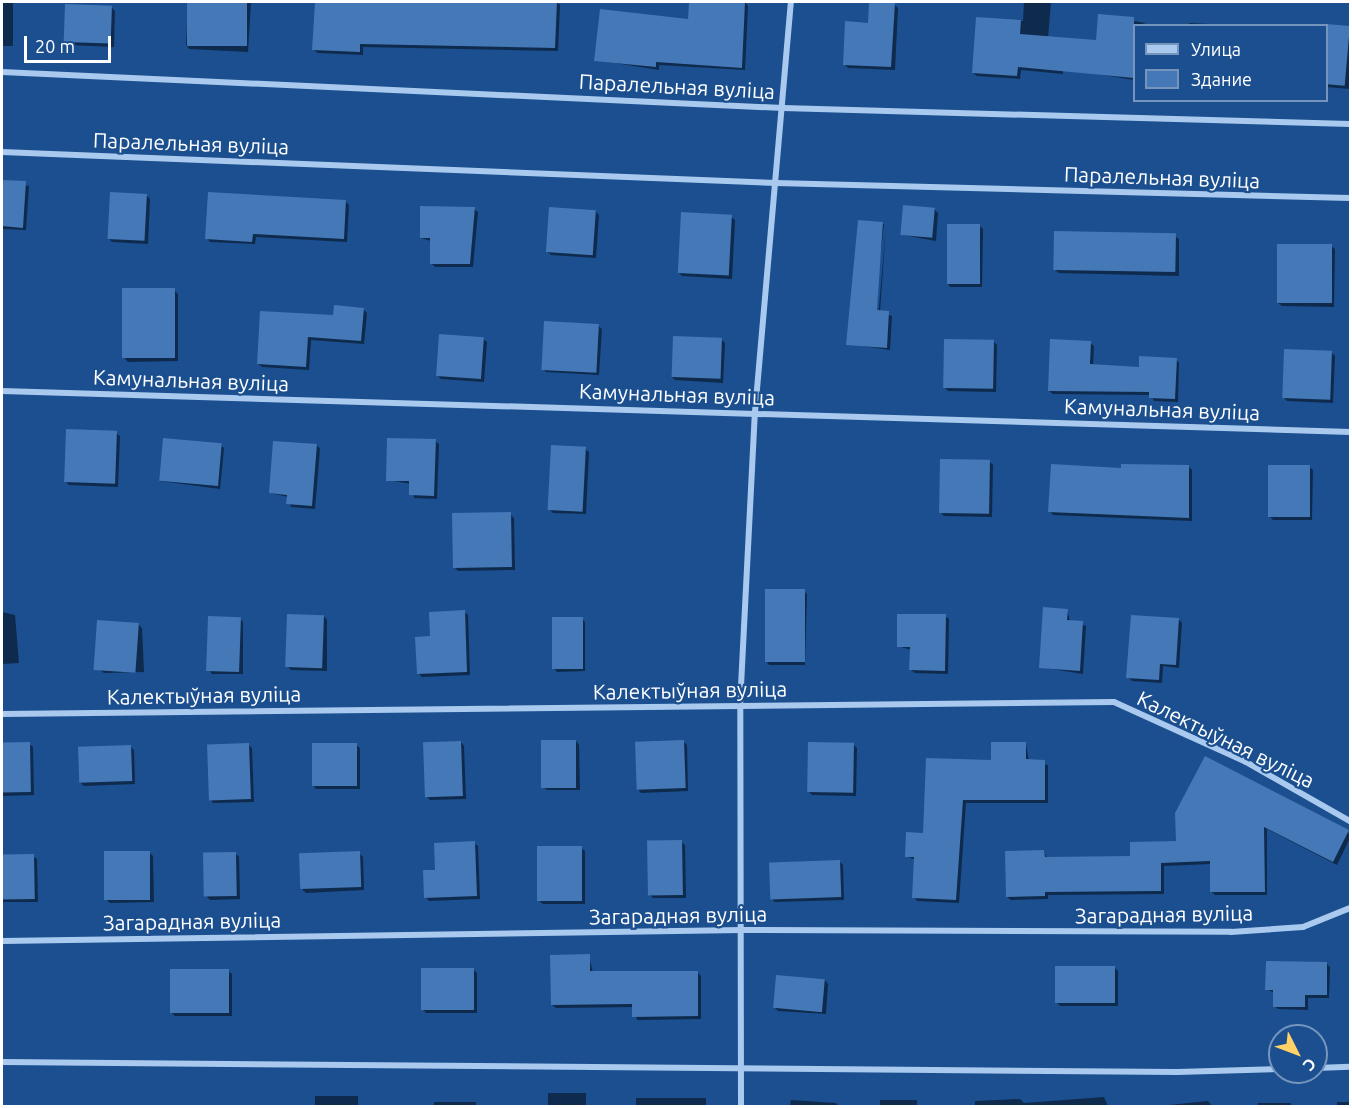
<!DOCTYPE html>
<meta charset="utf-8">
<style>
body{margin:0}
#map{position:relative;width:1352px;height:1108px;overflow:hidden;background:#1b4f8f;font-family:Ubuntu,sans-serif}
div>[style]{position:absolute}
[style*='--x']{left:calc(var(--x)*1px);top:calc(var(--y)*1px);width:calc(var(--w)*1px);rotate:calc(var(--a)*1deg)}
.shadow>*{inset:0;background:#0007;transform-origin:0 0}
.building>*{inset:0;background:#4478b7;transform-origin:0 0}
.minor>*{height:6px;margin:-3px;padding:0 3px;transform-origin:3px;border-radius:3px;background:#a9c9ee}
span{translate:-50% -50%;white-space:nowrap;text-align:center;line-height:1.15;-webkit-text-stroke:4.5px #1b4f8f;paint-order:stroke}
.street-label{font-size:21px;color:#fff}
.frame{position:absolute;inset:0;border:3px solid #fff;pointer-events:none}
.legend{position:absolute;left:1133px;top:24px;width:195px;height:78px;box-sizing:border-box;background:#1b4f8f;border:2px solid #7695bc;margin:0;padding:8px 10px;list-style:none;font-size:18px;color:#fff}
.legend li{display:flex;align-items:center;gap:12px;height:30px}
.legend b{width:30px;border:2px solid #7695bc}
.north{position:absolute;left:1268px;top:1024px;width:60px;height:60px;box-sizing:border-box;background:#1b4f8f;border:2px solid #7695bc;border-radius:50%;rotate:132deg;font-size:16px;font-weight:700;line-height:24px;text-align:center;color:#fff}
.north::after{content:'';display:block;margin:auto;width:21px;height:27px;background:#ffd166;clip-path:polygon(50% 0,100% 100%,50% 72%,0 100%)}
.scale{position:absolute;left:24px;top:36px;width:87px;height:27px;box-sizing:border-box;border:3px solid #fff;border-top:0;padding-left:8px;font-size:18px;line-height:21px;white-space:nowrap;color:#fff;-webkit-text-stroke:4px #1b4f8f;paint-order:stroke}
</style>
<div id="map">
<div class="shadow">
<i style="left:2px;top:2px;width:11px;height:44px"></i>
<i style="clip-path:polygon(188px 2px,251px 2px,248px 52px,189px 49px,186px 45px)"></i>
<i style="clip-path:polygon(316px 2px,556px 2px,560px 5px,558px 51px,363px 47px,363px 55px,318px 53px,314px 50px)"></i>
<i style="clip-path:polygon(690px 2px,745px 2px,748px 6px,745px 70px,659px 65px,659px 70px,596px 60px,689px 20px)"></i>
<i style="clip-path:polygon(1024px 2px,1051px 2px,1048px 38px,1064px 42px,1063px 74px,1021px 70px,1020px 79px,977px 76px,973px 73px,977px 18px,1023px 21px)"></i>
<i style="clip-path:polygon(895px 5px,898px 8px,895px 70px,848px 68px,844px 64px,869px 24px)"></i>
<i style="clip-path:polygon(111px 7px,115px 11px,114px 47px,69px 45px,65px 42px)"></i>
<i style="clip-path:polygon(1103px 16px,1146px 23px,1134px 26px,1134px 80px,1097px 74px)"></i>
<i style="clip-path:polygon(1189px 23px,1230px 25px,1231px 26px,1189px 26px)"></i>
<i style="clip-path:polygon(1319px 24px,1350px 28px,1350px 89px,1326px 87px,1326px 26px)"></i>
<i style="clip-path:polygon(2px 181px,29px 186px,26px 230px,2px 229px)"></i>
<i style="clip-path:polygon(147px 196px,150px 199px,148px 244px,112px 242px,109px 239px)"></i>
<i style="clip-path:polygon(345px 201px,349px 205px,347px 242px,256px 237px,255px 244px,210px 242px,207px 238px)"></i>
<i style="clip-path:polygon(474px 209px,478px 212px,473px 267px,435px 267px,431px 263px,431px 241px,421px 238px)"></i>
<i style="clip-path:polygon(934px 209px,938px 213px,936px 241px,903px 235px)"></i>
<i style="clip-path:polygon(595px 211px,599px 215px,596px 258px,551px 255px,548px 252px)"></i>
<i style="clip-path:polygon(731px 217px,735px 220px,732px 279px,682px 276px,679px 273px)"></i>
<i style="clip-path:polygon(859px 222px,884px 224px,874px 318px,878px 318px,886px 227px,880px 312px,892px 316px,890px 350px,848px 344px)"></i>
<i style="clip-path:polygon(980px 226px,983px 229px,982px 287px,950px 287px,947px 283px)"></i>
<i style="clip-path:polygon(1175px 236px,1179px 239px,1179px 276px,1059px 273px,1055px 270px)"></i>
<i style="clip-path:polygon(1331px 246px,1335px 249px,1334px 307px,1282px 306px,1278px 303px)"></i>
<i style="clip-path:polygon(174px 290px,178px 294px,178px 361px,128px 362px,125px 359px)"></i>
<i style="clip-path:polygon(363px 309px,367px 313px,364px 344px,311px 340px,309px 370px,262px 367px,258px 364px,335px 316px)"></i>
<i style="clip-path:polygon(598px 326px,602px 329px,599px 375px,546px 372px,543px 369px)"></i>
<i style="clip-path:polygon(483px 339px,487px 342px,484px 382px,441px 379px,438px 376px)"></i>
<i style="clip-path:polygon(722px 340px,725px 343px,723px 383px,675px 380px,672px 377px)"></i>
<i style="clip-path:polygon(993px 341px,997px 345px,996px 392px,948px 391px,944px 387px)"></i>
<i style="clip-path:polygon(1090px 343px,1094px 346px,1093px 365px,1140px 369px,1176px 359px,1179px 363px,1178px 402px,1154px 401px,1151px 395px,1053px 394px,1049px 391px)"></i>
<i style="clip-path:polygon(1331px 352px,1335px 356px,1333px 403px,1287px 401px,1284px 398px)"></i>
<i style="clip-path:polygon(116px 433px,120px 436px,118px 487px,69px 485px,65px 481px)"></i>
<i style="clip-path:polygon(435px 441px,439px 444px,437px 499px,414px 498px,411px 484px,388px 480px)"></i>
<i style="clip-path:polygon(221px 445px,224px 448px,220px 489px,160px 481px)"></i>
<i style="clip-path:polygon(317px 445px,320px 449px,315px 509px,291px 507px,288px 497px,271px 493px)"></i>
<i style="clip-path:polygon(585px 449px,589px 452px,586px 514px,553px 513px,549px 509px)"></i>
<i style="clip-path:polygon(990px 462px,993px 465px,992px 517px,944px 516px,940px 512px)"></i>
<i style="clip-path:polygon(1189px 467px,1192px 470px,1192px 521px,1053px 515px,1050px 511px,1122px 470px)"></i>
<i style="clip-path:polygon(1309px 467px,1313px 470px,1312px 520px,1273px 520px,1269px 516px)"></i>
<i style="clip-path:polygon(510px 514px,514px 518px,515px 570px,458px 571px,454px 567px)"></i>
<i style="clip-path:polygon(804px 591px,807px 594px,805px 665px,769px 665px,766px 661px)"></i>
<i style="clip-path:polygon(1067px 610px,1070px 621px,1086px 626px,1083px 674px,1040px 667px)"></i>
<i style="clip-path:polygon(2px 612px,15px 615px,19px 663px,2px 664px)"></i>
<i style="clip-path:polygon(464px 612px,468px 615px,470px 675px,422px 677px,418px 673px,431px 638px)"></i>
<i style="clip-path:polygon(324px 616px,327px 620px,327px 671px,291px 670px,288px 667px)"></i>
<i style="clip-path:polygon(945px 616px,949px 619px,948px 674px,915px 673px,911px 670px,911px 650px,898px 646px)"></i>
<i style="clip-path:polygon(240px 618px,243px 622px,243px 674px,212px 674px,209px 670px)"></i>
<i style="clip-path:polygon(582px 619px,585px 622px,585px 671px,557px 672px,554px 668px)"></i>
<i style="clip-path:polygon(1178px 619px,1182px 623px,1179px 668px,1163px 666px,1162px 683px,1132px 681px,1128px 677px)"></i>
<i style="clip-path:polygon(138px 624px,142px 628px,144px 672px,104px 673px,100px 670px)"></i>
<i style="clip-path:polygon(576px 741px,579px 745px,580px 790px,547px 790px,543px 787px)"></i>
<i style="clip-path:polygon(683px 741px,687px 745px,688px 791px,641px 793px,638px 789px)"></i>
<i style="clip-path:polygon(461px 742px,464px 746px,466px 799px,430px 800px,427px 797px)"></i>
<i style="clip-path:polygon(29px 744px,33px 747px,34px 795px,2px 796px,2px 745px)"></i>
<i style="clip-path:polygon(248px 744px,252px 748px,254px 802px,213px 803px,210px 799px)"></i>
<i style="clip-path:polygon(1026px 744px,1029px 761px,1048px 765px,1048px 803px,966px 803px,959px 903px,917px 901px,914px 897px,916px 860px,906px 856px,993px 761px)"></i>
<i style="clip-path:polygon(356px 745px,360px 748px,360px 789px,316px 789px,313px 785px)"></i>
<i style="clip-path:polygon(854px 745px,857px 748px,856px 796px,812px 795px,808px 791px)"></i>
<i style="clip-path:polygon(130px 746px,134px 750px,135px 784px,84px 786px,80px 782px)"></i>
<i style="clip-path:polygon(1205px 758px,1348px 832px,1350px 838px,1337px 865px,1267px 829px,1267px 895px,1215px 895px,1212px 892px,1211px 864px,1164px 866px,1164px 894px,1048px 895px,1048px 899px,1011px 900px,1007px 897px,1044px 851px,1047px 859px,1132px 858px,1178px 842px)"></i>
<i style="clip-path:polygon(681px 842px,685px 845px,686px 898px,653px 898px,650px 895px)"></i>
<i style="clip-path:polygon(474px 843px,478px 846px,480px 899px,429px 901px,426px 897px,437px 871px)"></i>
<i style="clip-path:polygon(581px 848px,585px 851px,585px 904px,543px 904px,539px 901px)"></i>
<i style="clip-path:polygon(149px 852px,153px 856px,154px 902px,110px 903px,106px 899px)"></i>
<i style="clip-path:polygon(235px 853px,239px 857px,240px 899px,210px 900px,207px 897px)"></i>
<i style="clip-path:polygon(359px 853px,363px 857px,364px 890px,306px 893px,302px 889px)"></i>
<i style="clip-path:polygon(33px 856px,37px 859px,38px 902px,3px 902px,2px 857px)"></i>
<i style="clip-path:polygon(839px 861px,843px 865px,844px 900px,775px 902px,771px 898px)"></i>
<i style="clip-path:polygon(589px 956px,593px 973px,697px 972px,701px 976px,701px 1019px,637px 1020px,634px 1007px,556px 1008px,552px 1005px)"></i>
<i style="clip-path:polygon(1326px 963px,1330px 967px,1329px 998px,1308px 998px,1308px 1010px,1278px 1009px,1274px 1006px,1274px 993px,1267px 989px)"></i>
<i style="clip-path:polygon(1115px 968px,1118px 971px,1118px 1006px,1060px 1006px,1057px 1003px)"></i>
<i style="clip-path:polygon(473px 969px,477px 973px,477px 1013px,426px 1013px,423px 1009px)"></i>
<i style="clip-path:polygon(228px 971px,232px 974px,232px 1016px,175px 1016px,172px 1013px)"></i>
<i style="clip-path:polygon(825px 980px,828px 984px,826px 1014px,778px 1011px,775px 1008px)"></i>
<i style="left:548px;top:1093px;width:38px;height:13px"></i>
<i style="left:315px;top:1096px;width:43px;height:10px"></i>
<i style="clip-path:polygon(1104px 1097px,1108px 1106px,975px 1106px,975px 1101px,1020px 1099px,1024px 1103px)"></i>
<i style="left:636px;top:1098px;width:70px;height:8px"></i>
<i style="clip-path:polygon(791px 1100px,836px 1103px,839px 1106px,790px 1106px)"></i>
<i style="left:880px;top:1100px;width:37px;height:6px"></i>
<i style="clip-path:polygon(1208px 1101px,1212px 1106px,1169px 1106px,1169px 1105px)"></i>
<i style="left:434px;top:1102px;width:42px;height:4px"></i>
<i style="left:1337px;top:1102px;width:13px;height:4px"></i>
<i style="left:1258px;top:1103px;width:33px;height:3px"></i>
</div>
<div class="building">
<i style="left:187px;top:2px;width:60px;height:44px"></i>
<i style="clip-path:polygon(315px 2px,557px 2px,555px 48px,360px 44px,360px 52px,312px 50px)"></i>
<i style="clip-path:polygon(689px 2px,745px 2px,742px 68px,656px 62px,656px 67px,594px 61px,600px 9px,688px 19px)"></i>
<i style="clip-path:polygon(869px 2px,895px 3px,891px 67px,843px 65px,845px 21px,868px 23px)"></i>
<i style="left:65px;top:4px;width:47px;height:38px;rotate:2deg"></i>
<i style="clip-path:polygon(1098px 14px,1134px 17px,1134px 78px,1018px 67px,1017px 76px,972px 73px,976px 17px,1021px 20px,1020px 34px,1096px 40px)"></i>
<i style="left:1326px;top:24px;width:24px;height:60px;rotate:5deg"></i>
<i style="clip-path:polygon(2px 180px,26px 181px,23px 228px,2px 226px)"></i>
<i style="left:110px;top:192px;width:37px;height:47px;rotate:3deg"></i>
<i style="clip-path:polygon(208px 192px,346px 200px,344px 239px,253px 234px,252px 242px,205px 239px)"></i>
<i style="left:903px;top:205px;width:32px;height:30px;rotate:5deg"></i>
<i style="clip-path:polygon(420px 206px,475px 207px,470px 264px,430px 264px,430px 238px,420px 238px)"></i>
<i style="left:549px;top:207px;width:47px;height:45px;rotate:4deg"></i>
<i style="left:681px;top:212px;width:51px;height:61px;rotate:3deg"></i>
<i style="clip-path:polygon(858px 220px,883px 222px,877px 310px,889px 311px,887px 348px,846px 345px)"></i>
<i style="left:947px;top:224px;width:33px;height:60px"></i>
<i style="left:1054px;top:231px;width:122px;height:39px;rotate:1deg"></i>
<i style="left:1277px;top:244px;width:55px;height:59px"></i>
<i style="left:175px;top:288px;width:70px;height:53px;rotate:90deg"></i>
<i style="clip-path:polygon(334px 305px,364px 308px,361px 341px,308px 337px,306px 367px,257px 364px,260px 311px,333px 315px)"></i>
<i style="left:544px;top:321px;width:55px;height:49px;rotate:3deg"></i>
<i style="left:439px;top:334px;width:45px;height:42px;rotate:4deg"></i>
<i style="left:673px;top:336px;width:49px;height:41px;rotate:2deg"></i>
<i style="left:944px;top:339px;width:50px;height:49px;rotate:1deg"></i>
<i style="clip-path:polygon(1050px 339px,1091px 341px,1090px 364px,1139px 367px,1139px 356px,1177px 358px,1175px 399px,1149px 398px,1149px 392px,1048px 391px)"></i>
<i style="left:1284px;top:349px;width:48px;height:49px;rotate:2deg"></i>
<i style="left:66px;top:429px;width:51px;height:53px;rotate:2deg"></i>
<i style="left:163px;top:438px;width:59px;height:43px;rotate:5deg"></i>
<i style="clip-path:polygon(387px 438px,436px 439px,434px 496px,409px 495px,409px 481px,386px 481px)"></i>
<i style="clip-path:polygon(273px 441px,317px 444px,312px 506px,286px 504px,287px 495px,269px 493px)"></i>
<i style="left:551px;top:445px;width:35px;height:65px;rotate:3deg"></i>
<i style="left:940px;top:459px;width:50px;height:54px;rotate:1deg"></i>
<i style="clip-path:polygon(1051px 464px,1121px 468px,1121px 464px,1189px 465px,1189px 518px,1048px 512px)"></i>
<i style="left:1268px;top:465px;width:42px;height:52px"></i>
<i style="left:511px;top:512px;width:55px;height:59px;rotate:89deg"></i>
<i style="left:765px;top:589px;width:40px;height:73px"></i>
<i style="clip-path:polygon(1043px 607px,1068px 609px,1067px 620px,1083px 621px,1080px 671px,1039px 668px)"></i>
<i style="clip-path:polygon(465px 610px,467px 672px,417px 674px,415px 637px,430px 636px,429px 612px)"></i>
<i style="left:287px;top:614px;width:37px;height:53px;rotate:2deg"></i>
<i style="clip-path:polygon(897px 614px,946px 614px,945px 671px,909px 670px,910px 647px,897px 647px)"></i>
<i style="clip-path:polygon(1131px 615px,1179px 618px,1176px 665px,1160px 664px,1159px 680px,1126px 678px)"></i>
<i style="left:208px;top:616px;width:33px;height:55px;rotate:2deg"></i>
<i style="left:552px;top:617px;width:31px;height:52px"></i>
<i style="left:97px;top:620px;width:42px;height:50px;rotate:4deg"></i>
<i style="left:541px;top:740px;width:35px;height:48px"></i>
<i style="left:684px;top:740px;width:48px;height:49px;rotate:88deg"></i>
<i style="left:461px;top:741px;width:55px;height:38px;rotate:88deg"></i>
<i style="left:30px;top:742px;width:50px;height:28px;rotate:89deg"></i>
<i style="left:808px;top:742px;width:46px;height:50px;rotate:1deg"></i>
<i style="clip-path:polygon(991px 742px,1026px 742px,1026px 759px,1045px 760px,1045px 800px,963px 800px,956px 900px,912px 898px,914px 857px,905px 857px,906px 832px,923px 833px,926px 758px,991px 760px)"></i>
<i style="left:249px;top:743px;width:56px;height:42px;rotate:88deg"></i>
<i style="left:312px;top:743px;width:45px;height:43px"></i>
<i style="left:131px;top:745px;width:36px;height:53px;rotate:88deg"></i>
<i style="clip-path:polygon(1205px 756px,1349px 830px,1333px 862px,1264px 827px,1265px 892px,1210px 892px,1210px 861px,1161px 863px,1161px 891px,1045px 892px,1045px 896px,1006px 897px,1005px 851px,1044px 850px,1045px 857px,1130px 856px,1130px 842px,1176px 841px,1175px 813px)"></i>
<i style="left:682px;top:840px;width:55px;height:35px;rotate:89deg"></i>
<i style="clip-path:polygon(475px 841px,477px 896px,424px 898px,423px 870px,435px 870px,434px 843px)"></i>
<i style="left:582px;top:846px;width:55px;height:45px;rotate:90deg"></i>
<i style="left:104px;top:851px;width:46px;height:49px"></i>
<i style="left:360px;top:851px;width:36px;height:61px;rotate:88deg"></i>
<i style="left:236px;top:852px;width:44px;height:33px;rotate:89deg"></i>
<i style="left:34px;top:854px;width:45px;height:32px;rotate:89deg"></i>
<i style="left:840px;top:860px;width:37px;height:71px;rotate:88deg"></i>
<i style="clip-path:polygon(590px 954px,590px 971px,698px 971px,698px 1016px,632px 1017px,632px 1004px,551px 1005px,550px 955px)"></i>
<i style="clip-path:polygon(1266px 961px,1327px 962px,1327px 995px,1305px 995px,1305px 1007px,1273px 1007px,1273px 990px,1265px 990px)"></i>
<i style="left:1055px;top:966px;width:60px;height:37px"></i>
<i style="left:421px;top:968px;width:53px;height:42px"></i>
<i style="left:229px;top:969px;width:44px;height:59px;rotate:90deg"></i>
<i style="left:776px;top:975px;width:49px;height:33px;rotate:5deg"></i>
</div>
<div class="minor">
<i style="--x:2;--y:72;--w:782;--a:2.64"></i>
<i style="--x:783;--y:108;--w:567;--a:1.62"></i>
<i style="--x:2;--y:152;--w:775;--a:2.29"></i>
<i style="--x:776;--y:183;--w:574;--a:1.5"></i>
<i style="--x:2;--y:391;--w:1349;--a:1.74"></i>
<i style="--x:2;--y:714;--w:1112;--a:-0.62"></i>
<i style="--x:1114;--y:702;--w:145;--a:24.4"></i>
<i style="--x:1246;--y:762;--w:120;--a:29.6"></i>
<i style="--x:2;--y:941;--w:741;--a:-0.85"></i>
<i style="--x:743;--y:930;--w:488;--a:0.2"></i>
<i style="--x:1231;--y:932;--w:72;--a:-4"></i>
<i style="--x:1303;--y:927;--w:51;--a:-22"></i>
<i style="--x:2;--y:1062;--w:1175;--a:0.49"></i>
<i style="--x:1177;--y:1072;--w:103;--a:-1.7"></i>
<i style="--x:1316;--y:1068;--w:34;--a:-2"></i>
<i style="--x:741;--y:1106;--w:400;--a:-90.1"></i>
<i style="--x:740;--y:706;--w:294;--a:-87.1"></i>
<i style="--x:755;--y:412;--w:412;--a:-85"></i>
</div>
<div class="street-label">
<span style="left:677px;top:86px;rotate:3deg">Паралельная вуліца</span>
<span style="left:191px;top:143px;rotate:2deg">Паралельная вуліца</span>
<span style="left:1162px;top:177px;rotate:2deg">Паралельная вуліца</span>
<span style="left:191px;top:380px;rotate:2deg">Камунальная вуліца</span>
<span style="left:677px;top:394px;rotate:2deg">Камунальная вуліца</span>
<span style="left:1162px;top:409px;rotate:2deg">Камунальная вуліца</span>
<span style="left:690px;top:690px;rotate:-1deg">Калектыўная вуліца</span>
<span style="left:204px;top:695px;rotate:-1deg">Калектыўная вуліца</span>
<span style="left:1226px;top:739px;rotate:26deg">Калектыўная вуліца</span>
<span style="left:1164px;top:914px;rotate:-1deg">Загарадная вуліца</span>
<span style="left:678px;top:915px;rotate:-1deg">Загарадная вуліца</span>
<span style="left:192px;top:921px;rotate:-1deg">Загарадная вуліца</span>
</div>
<div class="frame"></div>
<ul class="legend">
<li><b style="height:8px;background:#a9c9ee"></b>Улица</li>
<li><b style="height:16px;background:#4478b7"></b>Здание</li>
</ul>
<div class="north">С</div>
<div class="scale">20 m</div>
</div>
